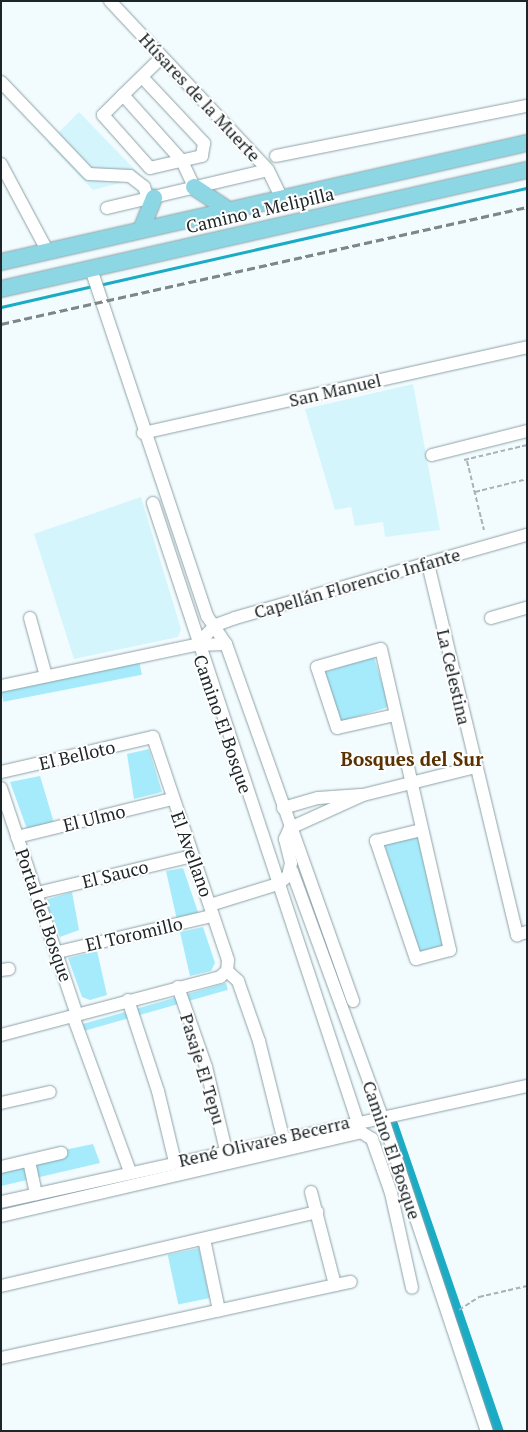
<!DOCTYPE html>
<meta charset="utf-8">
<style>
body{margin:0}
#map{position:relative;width:528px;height:1432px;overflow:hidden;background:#f2fbfd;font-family:"PT Serif",serif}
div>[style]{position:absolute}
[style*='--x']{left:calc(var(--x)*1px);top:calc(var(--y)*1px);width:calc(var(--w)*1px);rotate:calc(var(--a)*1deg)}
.built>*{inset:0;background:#d5f5fd}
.green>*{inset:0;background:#a6ebfb;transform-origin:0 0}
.stream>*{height:3px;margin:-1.5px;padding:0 1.5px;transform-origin:1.5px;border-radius:1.5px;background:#1aacc5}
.canal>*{height:11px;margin:-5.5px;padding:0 5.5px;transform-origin:5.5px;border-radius:5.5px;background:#1aacc5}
.path>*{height:2px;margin-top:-1px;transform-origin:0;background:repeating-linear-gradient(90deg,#a9b2b4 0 5px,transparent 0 7.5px)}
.roads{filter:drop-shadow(0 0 1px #8da2a7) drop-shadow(0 0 1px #8da2a7)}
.minor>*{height:12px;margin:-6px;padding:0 6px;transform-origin:6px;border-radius:6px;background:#fff}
.major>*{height:16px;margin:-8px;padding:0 8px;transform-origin:8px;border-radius:8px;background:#8dd6e3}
.rail>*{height:3px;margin-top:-1.5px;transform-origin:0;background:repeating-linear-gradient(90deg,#7d8688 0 8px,transparent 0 12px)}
span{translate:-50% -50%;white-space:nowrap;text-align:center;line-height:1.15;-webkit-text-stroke:4px #fff;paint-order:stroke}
.street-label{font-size:18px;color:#1c2527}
.neighbourhood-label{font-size:19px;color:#5a3202;font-weight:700}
.frame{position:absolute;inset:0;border:2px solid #1c2527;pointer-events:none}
</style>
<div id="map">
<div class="built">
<i style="clip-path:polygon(79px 112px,142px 177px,93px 190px,48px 143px)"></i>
<i style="clip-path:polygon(413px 384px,440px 530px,385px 537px,383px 522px,355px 526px,351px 507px,335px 510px,305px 409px)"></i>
<i style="clip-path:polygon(141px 497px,181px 629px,178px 637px,74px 659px,34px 534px)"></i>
</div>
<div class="green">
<i style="left:374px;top:657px;width:52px;height:52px;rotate:73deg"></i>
<i style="left:139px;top:660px;width:15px;height:141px;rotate:79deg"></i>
<i style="clip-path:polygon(149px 749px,162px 792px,134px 799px,127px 754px)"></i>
<i style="clip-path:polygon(40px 776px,54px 823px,27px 829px,10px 782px)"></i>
<i style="clip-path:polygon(417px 835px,443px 946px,419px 952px,384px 843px)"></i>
<i style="clip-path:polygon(183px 868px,199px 915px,177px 920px,166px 871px)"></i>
<i style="clip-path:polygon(72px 892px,79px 930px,60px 937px,45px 900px)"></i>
<i style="clip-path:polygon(203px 927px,215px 963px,211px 971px,190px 976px,180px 932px)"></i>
<i style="clip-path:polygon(97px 951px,107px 995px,90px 1000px,82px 997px,68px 958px)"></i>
<i style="left:226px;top:983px;width:7px;height:150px;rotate:74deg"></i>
<i style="clip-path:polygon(93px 1144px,100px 1163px,1px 1186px,1px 1163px)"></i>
<i style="left:199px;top:1248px;width:51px;height:32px;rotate:78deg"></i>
</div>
<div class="stream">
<i style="--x:99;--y:285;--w:439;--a:-12.8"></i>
<i style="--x:1;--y:307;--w:94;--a:-12.9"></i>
</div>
<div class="canal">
<i style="--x:392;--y:1124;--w:325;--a:71"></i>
</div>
<div class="path">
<i style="--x:464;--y:460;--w:65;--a:-13.4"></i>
<i style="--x:467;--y:461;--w:71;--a:76.2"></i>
<i style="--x:475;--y:492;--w:54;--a:-14"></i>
<i style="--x:459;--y:1310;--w:24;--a:-33"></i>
<i style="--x:479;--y:1297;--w:49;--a:-12.9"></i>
</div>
<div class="roads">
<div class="minor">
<i style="--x:110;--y:1;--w:231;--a:46.9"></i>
<i style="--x:268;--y:170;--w:32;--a:64"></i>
<i style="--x:142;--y:77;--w:91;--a:46.8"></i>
<i style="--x:204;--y:143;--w:13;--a:99"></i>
<i style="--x:202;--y:156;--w:53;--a:167"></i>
<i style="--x:150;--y:168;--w:71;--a:-131.6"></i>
<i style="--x:103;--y:115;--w:28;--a:-45"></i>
<i style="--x:123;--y:95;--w:54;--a:-44.3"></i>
<i style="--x:1;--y:82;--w:127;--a:46.3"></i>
<i style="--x:89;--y:174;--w:41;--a:2.8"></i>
<i style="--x:130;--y:176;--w:18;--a:38"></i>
<i style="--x:144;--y:187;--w:12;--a:70"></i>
<i style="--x:123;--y:95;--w:89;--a:48.2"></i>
<i style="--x:182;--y:161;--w:29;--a:65"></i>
<i style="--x:276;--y:156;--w:256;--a:-11.3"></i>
<i style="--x:1;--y:164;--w:100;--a:61.9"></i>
<i style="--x:107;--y:208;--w:165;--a:-13.3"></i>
<i style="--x:91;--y:269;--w:366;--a:71.5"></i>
<i style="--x:207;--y:616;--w:34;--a:56"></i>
<i style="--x:226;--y:644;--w:379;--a:70.4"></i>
<i style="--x:143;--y:433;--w:394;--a:-12.6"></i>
<i style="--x:432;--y:455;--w:98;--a:-14.2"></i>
<i style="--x:153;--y:503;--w:650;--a:71.7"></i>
<i style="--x:428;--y:564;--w:382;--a:76.5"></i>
<i style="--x:517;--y:935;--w:10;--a:-17"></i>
<i style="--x:30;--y:618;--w:60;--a:74.6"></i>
<i style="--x:491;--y:618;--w:37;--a:-16"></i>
<i style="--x:196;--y:645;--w:28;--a:-45"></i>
<i style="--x:216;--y:625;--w:20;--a:-20"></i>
<i style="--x:235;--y:618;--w:304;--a:-15.9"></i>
<i style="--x:1;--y:686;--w:199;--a:-11.9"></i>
<i style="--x:196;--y:645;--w:30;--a:-2"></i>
<i style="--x:395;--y:715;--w:59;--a:167.4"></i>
<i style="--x:337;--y:728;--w:64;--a:-108.2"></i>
<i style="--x:317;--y:667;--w:66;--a:-15.7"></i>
<i style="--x:381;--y:649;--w:309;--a:77.1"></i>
<i style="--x:450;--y:950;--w:35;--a:165"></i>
<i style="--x:416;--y:959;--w:125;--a:-108.7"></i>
<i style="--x:376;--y:841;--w:46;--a:-13.7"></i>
<i style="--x:1;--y:772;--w:156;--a:-13"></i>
<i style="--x:153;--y:737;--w:235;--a:71.4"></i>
<i style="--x:228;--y:960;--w:11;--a:95"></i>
<i style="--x:1;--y:788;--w:239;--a:71.5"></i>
<i style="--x:283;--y:808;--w:36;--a:-16"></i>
<i style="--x:318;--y:798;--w:43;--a:-4"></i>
<i style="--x:290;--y:828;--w:80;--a:-24.3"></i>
<i style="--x:363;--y:795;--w:115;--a:-14"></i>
<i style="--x:17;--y:837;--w:160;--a:-13.8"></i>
<i style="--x:292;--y:871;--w:264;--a:69.9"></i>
<i style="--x:383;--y:1119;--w:329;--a:71.6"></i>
<i style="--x:37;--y:893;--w:159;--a:-13.4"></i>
<i style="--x:210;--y:905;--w:71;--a:-17.2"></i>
<i style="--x:278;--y:884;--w:13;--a:-39"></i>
<i style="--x:288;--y:876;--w:13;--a:-77"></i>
<i style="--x:291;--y:863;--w:25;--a:-104"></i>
<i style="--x:285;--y:839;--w:12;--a:-66"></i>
<i style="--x:58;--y:952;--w:157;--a:-13.2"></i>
<i style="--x:1;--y:970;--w:8;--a:-7"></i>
<i style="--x:227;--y:971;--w:15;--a:42"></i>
<i style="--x:238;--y:981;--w:64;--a:70.7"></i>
<i style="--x:259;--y:1041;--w:99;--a:76"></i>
<i style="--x:178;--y:987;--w:85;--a:70.7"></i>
<i style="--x:206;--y:1067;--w:85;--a:76.5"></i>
<i style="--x:128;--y:1000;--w:96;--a:71.8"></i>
<i style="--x:158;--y:1091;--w:73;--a:76.5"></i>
<i style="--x:73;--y:1016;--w:166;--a:69.9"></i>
<i style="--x:1;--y:1035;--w:227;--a:-14.8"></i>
<i style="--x:220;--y:977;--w:9;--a:-41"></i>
<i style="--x:1;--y:1103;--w:50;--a:-12.7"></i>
<i style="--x:29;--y:1161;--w:34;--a:78"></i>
<i style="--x:1;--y:1167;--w:62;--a:-13.1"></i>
<i style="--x:311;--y:1192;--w:96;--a:75.5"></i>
<i style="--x:335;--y:1285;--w:16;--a:-11"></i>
<i style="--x:1;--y:1202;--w:539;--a:-12.44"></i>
<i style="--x:1;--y:1216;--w:370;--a:-13.1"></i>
<i style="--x:361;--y:1132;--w:13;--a:32"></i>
<i style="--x:372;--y:1139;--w:57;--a:70.6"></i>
<i style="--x:391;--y:1193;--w:97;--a:77.5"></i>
<i style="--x:204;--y:1239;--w:73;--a:78.1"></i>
<i style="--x:1;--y:1286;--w:325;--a:-13.2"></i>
<i style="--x:1;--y:1358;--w:342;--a:-12.3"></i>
</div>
<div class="major">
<i style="--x:194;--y:187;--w:43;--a:33.7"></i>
<i style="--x:141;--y:230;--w:35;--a:-68"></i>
<i style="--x:1;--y:262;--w:539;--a:-12.75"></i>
<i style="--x:1;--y:289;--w:539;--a:-12.75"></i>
</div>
</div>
<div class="rail">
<i style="--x:1;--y:324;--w:539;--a:-12.54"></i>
</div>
<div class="street-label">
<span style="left:200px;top:97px;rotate:47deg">Húsares de la Muerte</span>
<span style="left:260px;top:210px;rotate:-13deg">Camino a Melipilla</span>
<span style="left:335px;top:390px;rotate:-13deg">San Manuel</span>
<span style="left:357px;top:583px;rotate:-16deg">Capellán Florencio Infante</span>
<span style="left:454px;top:677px;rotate:77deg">La Celestina</span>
<span style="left:223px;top:724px;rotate:71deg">Camino El Bosque</span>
<span style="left:77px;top:755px;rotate:-13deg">El Belloto</span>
<span style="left:94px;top:818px;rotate:-14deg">El Ulmo</span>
<span style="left:192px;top:854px;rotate:70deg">El Avellano</span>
<span style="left:115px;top:874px;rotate:-14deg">El Sauco</span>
<span style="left:44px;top:915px;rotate:71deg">Portal del Bosque</span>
<span style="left:134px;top:934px;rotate:-13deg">El Toromillo</span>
<span style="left:203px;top:1069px;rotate:73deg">Pasaje El Tepu</span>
<span style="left:264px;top:1141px;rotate:-13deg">René Olivares Becerra</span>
<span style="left:392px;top:1150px;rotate:71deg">Camino El Bosque</span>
</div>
<div class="neighbourhood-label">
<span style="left:412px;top:759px">Bosques del Sur</span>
</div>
<div class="frame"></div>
</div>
